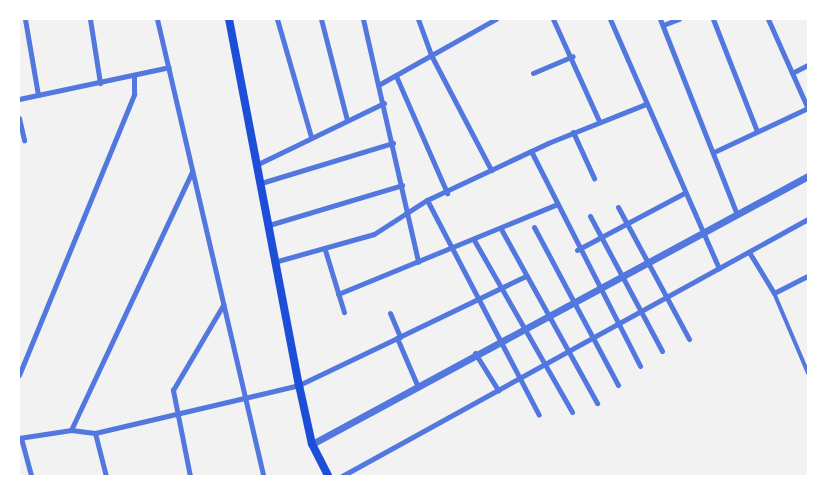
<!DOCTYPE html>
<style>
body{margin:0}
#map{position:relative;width:827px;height:495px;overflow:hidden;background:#f2f2f2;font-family:Manrope,sans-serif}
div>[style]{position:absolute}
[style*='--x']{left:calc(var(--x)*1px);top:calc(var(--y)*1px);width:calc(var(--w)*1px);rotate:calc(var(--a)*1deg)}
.pedestrian>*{height:4px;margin:-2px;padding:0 2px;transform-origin:2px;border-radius:2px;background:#5277de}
.minor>*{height:5px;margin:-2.5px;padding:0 2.5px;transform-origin:2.5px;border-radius:2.5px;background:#5277de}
.tertiary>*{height:7px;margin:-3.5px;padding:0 3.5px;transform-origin:3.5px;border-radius:3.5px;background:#5277de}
.secondary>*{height:8px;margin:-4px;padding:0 4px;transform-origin:4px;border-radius:4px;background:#1d4ed8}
span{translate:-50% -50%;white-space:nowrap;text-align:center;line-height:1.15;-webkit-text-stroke:5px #fff;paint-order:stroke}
.frame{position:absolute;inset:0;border:20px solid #fff;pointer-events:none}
</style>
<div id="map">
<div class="pedestrian">
<i style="--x:774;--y:293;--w:87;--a:67"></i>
</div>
<div class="minor">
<i style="--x:25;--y:19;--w:77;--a:80.3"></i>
<i style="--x:90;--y:19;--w:65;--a:81.1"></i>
<i style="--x:157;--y:19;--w:469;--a:76.9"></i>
<i style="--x:277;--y:19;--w:123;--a:73.9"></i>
<i style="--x:321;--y:19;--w:104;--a:75.6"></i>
<i style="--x:363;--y:19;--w:249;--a:77.2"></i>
<i style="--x:418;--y:19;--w:38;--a:70"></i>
<i style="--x:431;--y:55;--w:130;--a:62.4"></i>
<i style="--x:553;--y:19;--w:112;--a:65.7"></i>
<i style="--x:610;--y:19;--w:272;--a:66.4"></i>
<i style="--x:660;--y:19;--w:207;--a:68.5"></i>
<i style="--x:713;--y:19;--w:118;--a:68.6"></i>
<i style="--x:768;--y:19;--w:98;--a:66"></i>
<i style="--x:663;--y:25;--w:17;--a:-21"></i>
<i style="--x:533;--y:73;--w:43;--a:-23"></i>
<i style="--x:792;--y:73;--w:18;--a:-27"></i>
<i style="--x:396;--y:76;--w:128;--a:66.4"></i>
<i style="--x:380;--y:84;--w:133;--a:-29.3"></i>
<i style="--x:19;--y:99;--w:153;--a:-12"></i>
<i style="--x:19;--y:118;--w:23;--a:77"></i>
<i style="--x:573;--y:132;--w:51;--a:65.5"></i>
<i style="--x:531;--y:151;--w:241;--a:63.1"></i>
<i style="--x:716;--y:151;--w:102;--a:-25.1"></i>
<i style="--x:258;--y:164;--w:140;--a:-25.8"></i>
<i style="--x:261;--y:183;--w:138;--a:-16.9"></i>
<i style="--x:427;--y:200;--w:242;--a:62.5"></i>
<i style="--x:618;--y:207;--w:150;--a:61.7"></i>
<i style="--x:590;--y:216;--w:153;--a:61.9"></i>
<i style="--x:269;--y:225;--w:139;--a:-16.7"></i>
<i style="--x:534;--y:227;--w:179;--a:62"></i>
<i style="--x:501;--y:229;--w:199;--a:61.1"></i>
<i style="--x:474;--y:240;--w:198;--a:60.3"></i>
<i style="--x:325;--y:250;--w:65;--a:73"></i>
<i style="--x:577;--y:250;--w:121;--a:-28"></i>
<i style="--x:749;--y:252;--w:48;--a:58.6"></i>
<i style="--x:774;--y:293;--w:38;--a:-27"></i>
<i style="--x:274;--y:262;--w:104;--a:-15.6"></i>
<i style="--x:374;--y:234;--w:63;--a:-32.7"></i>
<i style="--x:427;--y:200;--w:134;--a:-25.2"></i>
<i style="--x:548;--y:143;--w:105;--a:-21.7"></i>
<i style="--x:338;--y:294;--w:235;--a:-22.3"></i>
<i style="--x:390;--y:313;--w:26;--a:67"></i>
<i style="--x:397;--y:338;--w:143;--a:-25.7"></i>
<i style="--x:475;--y:353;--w:44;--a:58.1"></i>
<i style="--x:19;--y:375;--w:304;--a:-67.7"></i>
<i style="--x:134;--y:94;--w:18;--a:-90"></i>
<i style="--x:71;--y:430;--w:285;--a:-64.9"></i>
<i style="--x:95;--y:433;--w:44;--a:75.7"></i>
<i style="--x:19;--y:438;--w:53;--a:-8.7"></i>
<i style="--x:71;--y:430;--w:24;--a:7"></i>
<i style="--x:95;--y:433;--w:210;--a:-13.2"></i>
<i style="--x:299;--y:385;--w:109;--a:-25.6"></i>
<i style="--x:397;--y:338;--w:53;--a:66.8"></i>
<i style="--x:21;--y:438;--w:39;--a:75"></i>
<i style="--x:190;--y:476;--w:88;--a:-101.2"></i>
<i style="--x:173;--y:390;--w:99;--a:-59.5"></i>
<i style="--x:342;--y:476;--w:532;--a:-28.88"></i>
</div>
<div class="tertiary">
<i style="--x:312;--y:444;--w:564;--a:-28.38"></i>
</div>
<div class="secondary">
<i style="--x:229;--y:19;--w:373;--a:79.2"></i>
<i style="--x:299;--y:385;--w:60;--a:77.6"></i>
<i style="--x:312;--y:444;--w:36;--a:63"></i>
</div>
<div class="frame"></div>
</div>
